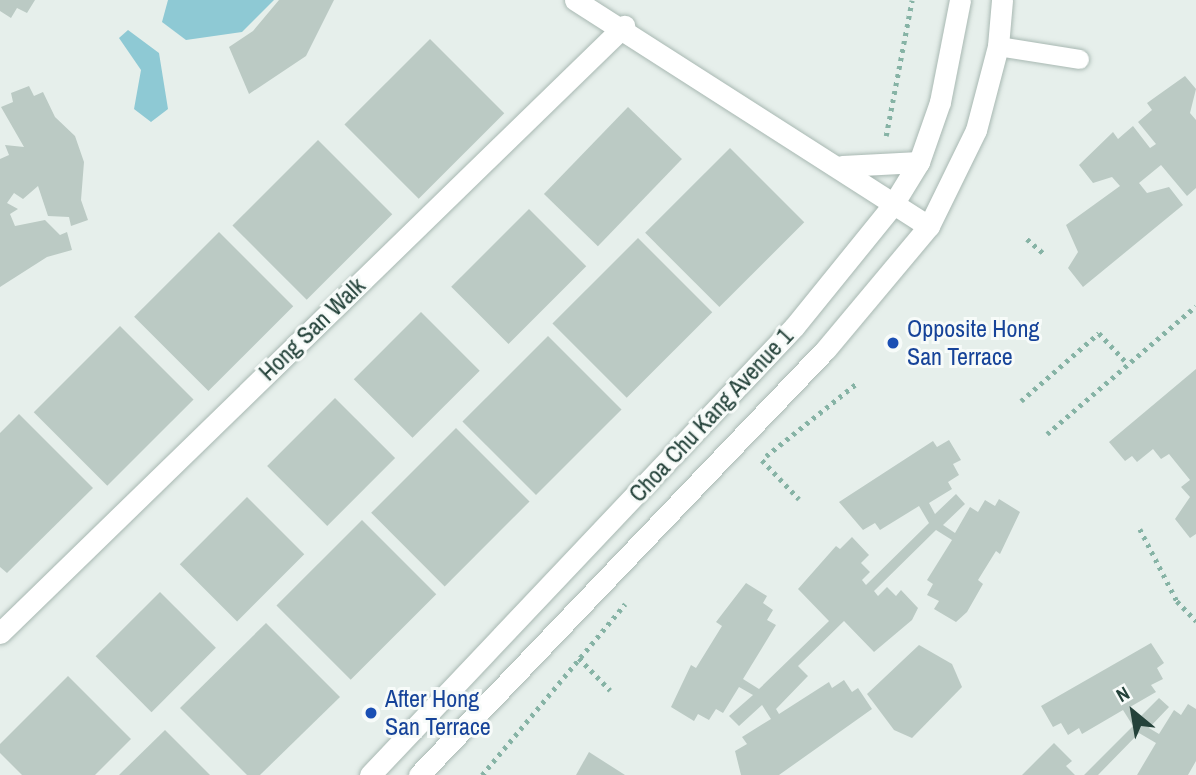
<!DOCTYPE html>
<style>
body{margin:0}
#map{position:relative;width:1196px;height:775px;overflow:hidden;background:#e6efeb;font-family:"Archivo Narrow",sans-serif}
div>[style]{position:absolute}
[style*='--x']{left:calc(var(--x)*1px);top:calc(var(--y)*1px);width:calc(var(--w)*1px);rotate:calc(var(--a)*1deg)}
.water>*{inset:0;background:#8ec9d4}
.building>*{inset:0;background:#bbcac4;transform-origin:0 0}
.path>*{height:4.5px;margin-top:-2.25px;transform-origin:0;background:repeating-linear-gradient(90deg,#86b3a5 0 3.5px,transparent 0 8.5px)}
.roads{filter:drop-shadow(0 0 2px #a8b8b2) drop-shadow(0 0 2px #a8b8b2)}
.lane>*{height:19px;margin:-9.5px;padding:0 9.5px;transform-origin:9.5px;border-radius:9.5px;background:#fff}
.street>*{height:21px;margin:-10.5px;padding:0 10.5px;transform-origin:10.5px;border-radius:10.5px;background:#fff}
.secondary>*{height:21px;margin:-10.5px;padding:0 10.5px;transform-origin:10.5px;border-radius:10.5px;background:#fff}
.dots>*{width:19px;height:19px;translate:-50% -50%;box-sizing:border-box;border:4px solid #f7fbf9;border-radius:50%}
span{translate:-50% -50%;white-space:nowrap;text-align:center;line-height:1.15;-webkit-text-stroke:6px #f7fbf9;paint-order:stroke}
.street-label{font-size:24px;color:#24423a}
.transit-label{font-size:24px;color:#164399}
.left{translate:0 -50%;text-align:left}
.north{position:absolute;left:1098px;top:677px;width:70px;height:70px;-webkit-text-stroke:5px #f7fbf9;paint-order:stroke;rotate:330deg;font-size:19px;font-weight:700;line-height:28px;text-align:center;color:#24423a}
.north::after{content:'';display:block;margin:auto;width:24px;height:32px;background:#24423a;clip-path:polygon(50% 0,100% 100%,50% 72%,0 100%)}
</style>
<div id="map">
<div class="water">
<i style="clip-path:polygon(168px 0,274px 0,242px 32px,186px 40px,162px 22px)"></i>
<i style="clip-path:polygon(128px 30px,159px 53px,168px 109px,151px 122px,134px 109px,141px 70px,119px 38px)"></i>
</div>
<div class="building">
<i style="clip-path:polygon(0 0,35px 0,27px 13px,17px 8px,11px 18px,0 11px)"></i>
<i style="clip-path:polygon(279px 0,334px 0,306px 56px,249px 94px,229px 47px,253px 31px)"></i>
<i style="left:430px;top:39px;width:105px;height:121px;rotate:45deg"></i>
<i style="clip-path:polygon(1185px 76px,1196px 89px,1190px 113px,1196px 120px,1196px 188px,1187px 196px,1161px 165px,1139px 183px,1147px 193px,1169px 187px,1183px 205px,1083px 287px,1068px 268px,1078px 252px,1066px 225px,1120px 186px,1112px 177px,1093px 183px,1079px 165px,1113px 132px,1118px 139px,1133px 126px,1150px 148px,1156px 144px,1138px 122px,1152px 110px,1147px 103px)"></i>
<i style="clip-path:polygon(29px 86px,34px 96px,43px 92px,55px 117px,75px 136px,84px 162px,81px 200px,88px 220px,71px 226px,69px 217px,48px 216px,38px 186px,23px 199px,14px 193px,7px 203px,18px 209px,10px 214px,15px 226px,45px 220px,60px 235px,67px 232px,72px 250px,47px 257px,0 287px,0 159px,9px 155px,5px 145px,24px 147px,1px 107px,13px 102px,11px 93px)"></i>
<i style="left:628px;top:107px;width:75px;height:121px;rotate:44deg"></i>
<i style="left:318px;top:140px;width:105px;height:121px;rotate:45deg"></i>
<i style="left:730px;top:148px;width:105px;height:120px;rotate:45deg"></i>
<i style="left:529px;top:209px;width:81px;height:110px;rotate:45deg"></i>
<i style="left:219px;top:232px;width:105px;height:120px;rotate:45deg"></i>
<i style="left:638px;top:238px;width:105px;height:121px;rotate:45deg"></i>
<i style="left:421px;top:312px;width:83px;height:95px;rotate:45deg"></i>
<i style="left:120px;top:326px;width:104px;height:122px;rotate:45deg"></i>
<i style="left:548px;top:336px;width:104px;height:121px;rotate:45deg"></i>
<i style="clip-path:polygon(1196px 369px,1196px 534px,1190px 538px,1175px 519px,1190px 497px,1181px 487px,1190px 480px,1169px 454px,1161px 459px,1153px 449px,1137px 462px,1132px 456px,1125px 461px,1109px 442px)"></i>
<i style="left:335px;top:398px;width:85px;height:96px;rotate:45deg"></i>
<i style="clip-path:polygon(19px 414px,93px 488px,7px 573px,0 567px,0 433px)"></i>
<i style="left:456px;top:428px;width:104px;height:120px;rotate:45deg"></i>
<i style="clip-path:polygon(949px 440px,961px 460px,953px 464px,959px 475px,948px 482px,952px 489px,929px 503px,935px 514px,956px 494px,965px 504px,943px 525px,955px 533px,970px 507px,978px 512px,985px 500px,995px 506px,999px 499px,1020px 512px,1000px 554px,996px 551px,978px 580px,983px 584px,967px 612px,956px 622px,934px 609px,939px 601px,927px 595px,933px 584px,927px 580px,952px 540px,936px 530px,874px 591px,878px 596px,887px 587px,896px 596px,901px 590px,918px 608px,912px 620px,874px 652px,844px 621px,798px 666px,808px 676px,776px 709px,779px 714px,829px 682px,832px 688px,844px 680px,852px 692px,858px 688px,872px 709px,779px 775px,741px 775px,735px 751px,747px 744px,742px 737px,771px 719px,762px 705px,739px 726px,729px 716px,753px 695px,739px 687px,723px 713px,716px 709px,709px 720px,698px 714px,694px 721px,671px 707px,691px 665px,696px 668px,722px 626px,716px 622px,746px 583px,767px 596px,763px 603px,773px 610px,767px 620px,776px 625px,743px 679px,759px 689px,829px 621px,798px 589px,836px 546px,840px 549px,852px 537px,869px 555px,861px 563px,870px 572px,862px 580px,866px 585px,929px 523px,919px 506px,880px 530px,875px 523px,863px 530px,839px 502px,933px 441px,937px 447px)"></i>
<i style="left:247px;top:497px;width:81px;height:95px;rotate:45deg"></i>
<i style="left:362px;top:520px;width:105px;height:121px;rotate:45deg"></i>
<i style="left:160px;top:592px;width:79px;height:91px;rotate:45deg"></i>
<i style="clip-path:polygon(266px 623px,340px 697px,260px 775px,247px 775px,180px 708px)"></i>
<i style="clip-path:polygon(1151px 643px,1164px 663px,1157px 668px,1163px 679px,1151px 685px,1156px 692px,1130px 707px,1138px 719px,1159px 698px,1169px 707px,1149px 728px,1159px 734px,1174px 710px,1181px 715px,1188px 704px,1196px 709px,1196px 761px,1188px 775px,1137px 775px,1156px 743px,1139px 733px,1098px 775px,1084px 775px,1133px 726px,1123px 710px,1082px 734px,1079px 728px,1068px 735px,1061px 723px,1053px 727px,1041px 706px)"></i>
<i style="clip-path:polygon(919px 645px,952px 664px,962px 687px,912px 738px,894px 730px,867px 694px)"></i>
<i style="clip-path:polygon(68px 676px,131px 739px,95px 775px,22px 775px,0 753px,0 744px)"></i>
<i style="clip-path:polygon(165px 730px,210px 775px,119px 775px,122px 772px)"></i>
<i style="clip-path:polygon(1054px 743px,1072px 761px,1066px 766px,1075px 775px,1022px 775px)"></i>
<i style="clip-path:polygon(589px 752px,625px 775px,576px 775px)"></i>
</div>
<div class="path">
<i style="--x:886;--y:136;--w:138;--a:-79.2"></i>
<i style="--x:1027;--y:239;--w:21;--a:41"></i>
<i style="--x:1021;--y:401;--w:103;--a:-41.1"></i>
<i style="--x:1099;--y:333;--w:42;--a:46.9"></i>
<i style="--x:1047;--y:434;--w:196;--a:-40.7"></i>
<i style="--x:766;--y:456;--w:115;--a:-38.7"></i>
<i style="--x:762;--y:460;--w:54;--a:46.5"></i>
<i style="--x:1140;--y:529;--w:81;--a:62.8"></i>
<i style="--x:1177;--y:601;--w:28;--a:46"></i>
<i style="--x:579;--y:658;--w:45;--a:45.9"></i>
<i style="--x:482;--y:775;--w:223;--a:-50.1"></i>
</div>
<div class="roads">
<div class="lane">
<i style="--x:998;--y:46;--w:82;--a:9.1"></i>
</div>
<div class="street">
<i style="--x:575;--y:0;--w:420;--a:32.6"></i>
<i style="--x:842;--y:166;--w:77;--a:-3"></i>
<i style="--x:0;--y:633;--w:871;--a:-44.21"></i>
</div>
<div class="secondary">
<i style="--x:370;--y:775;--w:617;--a:-46.58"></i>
<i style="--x:794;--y:327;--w:156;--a:-51"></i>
<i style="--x:892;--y:206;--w:52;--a:-58.5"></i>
<i style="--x:919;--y:162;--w:64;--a:-70.7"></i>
<i style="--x:940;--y:102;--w:104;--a:-78.9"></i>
<i style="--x:419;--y:775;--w:589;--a:-46.31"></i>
<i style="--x:826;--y:349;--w:160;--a:-50.1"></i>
<i style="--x:929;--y:226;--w:107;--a:-63.9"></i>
<i style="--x:976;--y:130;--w:87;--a:-75.3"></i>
<i style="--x:998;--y:46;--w:46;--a:-85"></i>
</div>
</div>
<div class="dots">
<i style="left:893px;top:343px;background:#1a4fb4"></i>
<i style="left:371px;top:713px;background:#1a4fb4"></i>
</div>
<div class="street-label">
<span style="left:312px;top:329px;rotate:-44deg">Hong San Walk</span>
<span style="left:711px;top:415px;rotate:-47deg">Choa Chu Kang Avenue 1</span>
</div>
<div class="transit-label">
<span class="left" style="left:907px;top:343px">Opposite Hong<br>San Terrace</span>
<span class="left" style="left:385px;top:713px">After Hong<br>San Terrace</span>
</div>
<div class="north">N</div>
</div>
